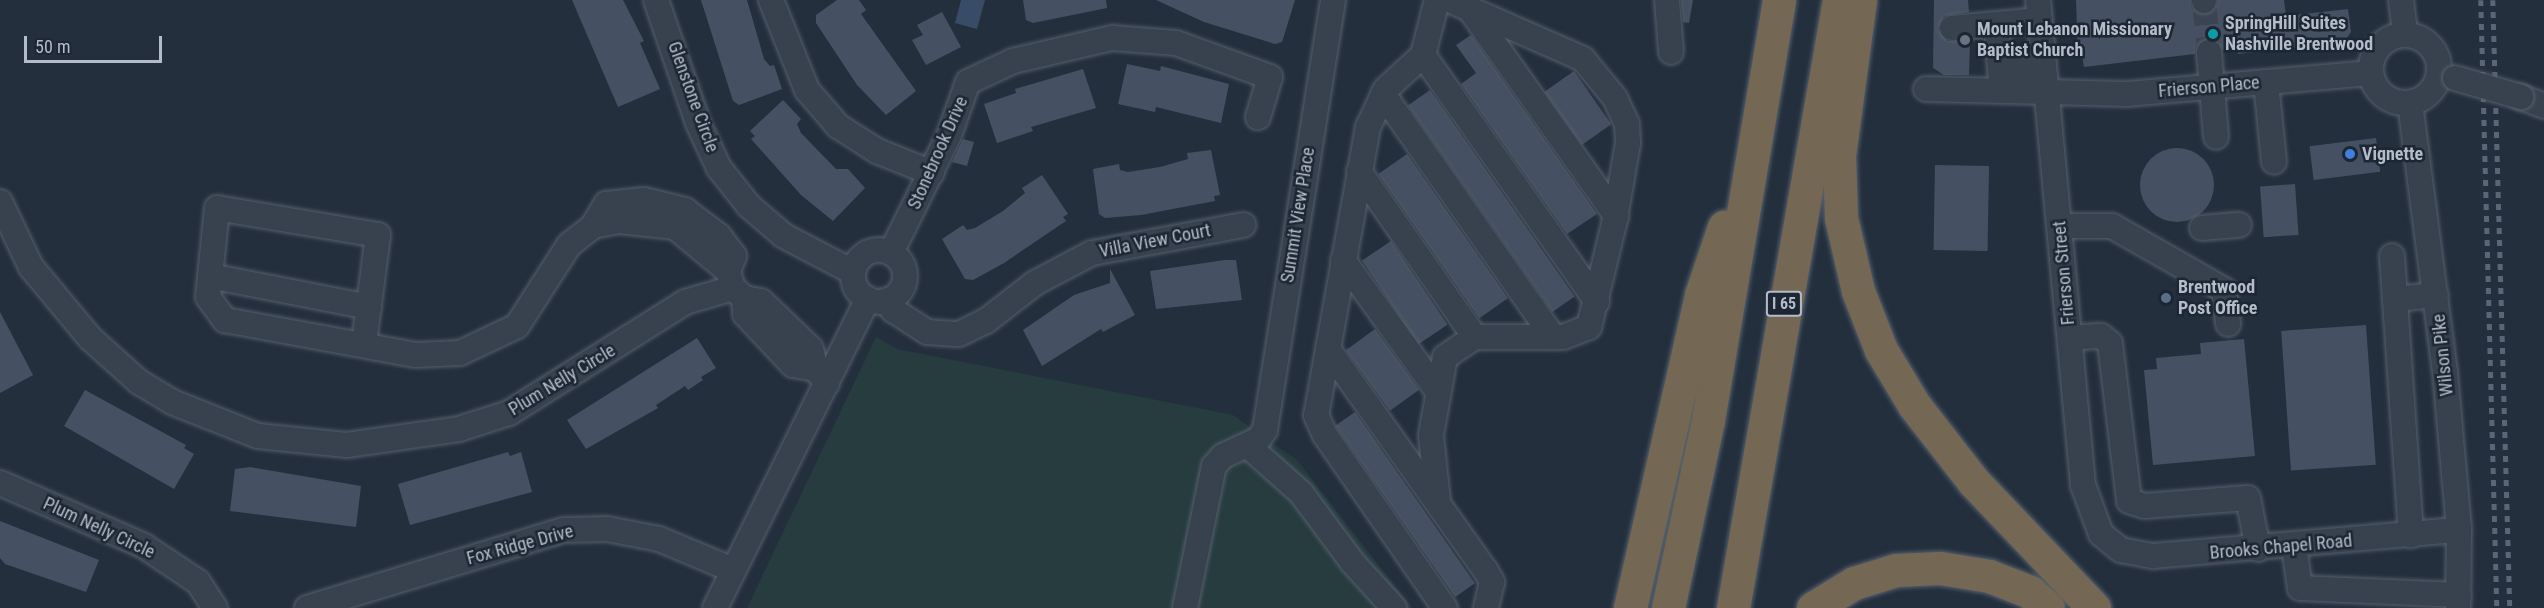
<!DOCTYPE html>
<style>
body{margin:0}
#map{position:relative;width:2544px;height:608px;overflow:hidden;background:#242f3e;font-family:"Roboto Condensed",sans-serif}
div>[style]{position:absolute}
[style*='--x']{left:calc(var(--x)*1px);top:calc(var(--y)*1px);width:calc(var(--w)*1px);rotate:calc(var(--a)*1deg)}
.green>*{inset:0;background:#263c3f}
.water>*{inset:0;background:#394c67}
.building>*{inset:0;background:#455162;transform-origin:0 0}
.round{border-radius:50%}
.minor-tunnel>*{height:24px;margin-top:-12px;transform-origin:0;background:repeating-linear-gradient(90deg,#3a4453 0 24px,transparent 0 36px)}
.roads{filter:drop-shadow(0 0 2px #565f6c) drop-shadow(0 0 2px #565f6c)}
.minor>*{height:24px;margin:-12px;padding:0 12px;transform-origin:12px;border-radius:12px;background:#38414e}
.minor>.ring{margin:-12px;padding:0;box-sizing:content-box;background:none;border:24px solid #38414e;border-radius:50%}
.highway>*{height:33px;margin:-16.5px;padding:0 16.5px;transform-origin:16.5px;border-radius:16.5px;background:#746855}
.rail>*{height:4.5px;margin-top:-2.25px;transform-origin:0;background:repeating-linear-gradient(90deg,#5a6575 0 6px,transparent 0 12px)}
.bridges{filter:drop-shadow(0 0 2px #565f6c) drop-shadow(0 0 2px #565f6c)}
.minor-bridge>*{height:24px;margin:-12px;padding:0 12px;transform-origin:12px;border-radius:12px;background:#38414e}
.dots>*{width:16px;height:16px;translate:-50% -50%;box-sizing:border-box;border:3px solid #1d2633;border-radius:50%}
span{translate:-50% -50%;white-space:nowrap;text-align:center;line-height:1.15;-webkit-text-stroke:5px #1d2633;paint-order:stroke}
.shield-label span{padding:2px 4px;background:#1d2633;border:2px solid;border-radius:4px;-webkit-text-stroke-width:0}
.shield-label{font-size:16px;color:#b4bcc9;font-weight:700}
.poi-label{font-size:18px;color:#b4bcc9;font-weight:700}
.left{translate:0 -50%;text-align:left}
.street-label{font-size:18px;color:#b4bcc9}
.scale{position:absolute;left:24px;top:36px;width:138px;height:27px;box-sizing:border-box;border:3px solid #b4bcc9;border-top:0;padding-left:8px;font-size:18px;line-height:21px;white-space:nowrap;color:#b4bcc9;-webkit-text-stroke:4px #1d2633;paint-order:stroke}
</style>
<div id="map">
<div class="green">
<i style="clip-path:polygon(876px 337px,897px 349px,1233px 415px,1297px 460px,1412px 608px,747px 608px)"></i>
</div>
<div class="water">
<i style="clip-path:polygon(961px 0,985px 0,977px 29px,955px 23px)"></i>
</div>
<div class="building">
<i style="clip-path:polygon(572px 0,623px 0,644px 41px,640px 43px,660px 89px,618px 107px)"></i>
<i style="clip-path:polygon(701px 0,747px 0,764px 59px,770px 66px,774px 65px,782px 89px,739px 105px,733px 101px)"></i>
<i style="clip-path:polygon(837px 0,859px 0,866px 10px,861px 14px,916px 91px,886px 115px,857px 85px,816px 23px,816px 15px)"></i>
<i style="clip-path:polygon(1023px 0,1106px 0,1107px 8px,1033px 23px,1026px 20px)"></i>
<i style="clip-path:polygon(1156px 0,1295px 0,1282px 42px,1275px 44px,1204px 22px)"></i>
<i style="clip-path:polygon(1681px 0,1693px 0,1689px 23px,1683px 22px)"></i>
<i style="clip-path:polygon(1934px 0,1968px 0,1969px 12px,1944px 16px,1938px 29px,1947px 41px,1970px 41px,1969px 75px,1944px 75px,1933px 68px)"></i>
<i style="clip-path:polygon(2076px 0,2190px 0,2192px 9px,2203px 15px,2216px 9px,2218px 0,2284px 0,2286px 16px,2348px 9px,2351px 32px,2344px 42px,2238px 54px,2238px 49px,2223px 51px,2216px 39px,2207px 38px,2196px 45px,2195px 54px,2084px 67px,2082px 55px,2078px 55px)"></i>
<i style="clip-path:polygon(942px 12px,961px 47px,926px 65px,912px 40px,923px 35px,917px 25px)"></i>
<i style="clip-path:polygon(1471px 35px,1597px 214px,1567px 234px,1461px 84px,1476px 73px,1456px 45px)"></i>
<i style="clip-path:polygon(1127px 64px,1160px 71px,1161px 66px,1229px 84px,1221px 123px,1156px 107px,1155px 112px,1118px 104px)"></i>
<i style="clip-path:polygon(1083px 69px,1096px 108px,1031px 127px,1033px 131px,997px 143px,984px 104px,1016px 93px,1015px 89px)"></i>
<i style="left:1574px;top:71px;width:65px;height:36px;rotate:55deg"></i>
<i style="left:1430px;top:90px;width:252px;height:27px;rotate:55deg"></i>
<i style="clip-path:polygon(783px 100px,801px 119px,797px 124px,801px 133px,836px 169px,848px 169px,865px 188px,833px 221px,801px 195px,751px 139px,755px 136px,750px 131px)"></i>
<i style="left:2376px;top:138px;width:34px;height:67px;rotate:83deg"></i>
<i style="clip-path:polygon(963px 139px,974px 142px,967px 166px,952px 162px)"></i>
<i class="round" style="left:2140px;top:148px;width:74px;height:74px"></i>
<i style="clip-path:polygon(1211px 150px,1220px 195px,1214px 196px,1215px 201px,1141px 215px,1105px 218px,1099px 214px,1093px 169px,1119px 164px,1120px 170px,1128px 172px,1160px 167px,1188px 159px,1187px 153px)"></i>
<i style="left:1407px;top:154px;width:176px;height:35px;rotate:55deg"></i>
<i style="left:1935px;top:165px;width:54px;height:85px;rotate:1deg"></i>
<i style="clip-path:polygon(1042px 175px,1068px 214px,1063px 217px,1066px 221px,1004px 263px,973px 280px,965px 279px,942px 239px,963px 225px,967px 230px,975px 228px,1003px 211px,1025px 193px,1022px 188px)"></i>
<i style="left:2295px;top:184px;width:51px;height:35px;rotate:86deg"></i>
<i style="left:1391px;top:241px;width:101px;height:35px;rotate:56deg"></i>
<i style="clip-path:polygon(1225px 260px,1236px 260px,1242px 300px,1156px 309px,1150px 271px)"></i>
<i style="clip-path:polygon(1110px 269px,1135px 315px,1103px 332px,1101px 329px,1042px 366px,1023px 330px,1074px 295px,1110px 283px)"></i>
<i style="clip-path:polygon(0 312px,33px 375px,0 393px)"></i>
<i style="left:2366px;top:325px;width:140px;height:85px;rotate:86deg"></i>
<i style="left:1375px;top:329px;width:75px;height:36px;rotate:54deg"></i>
<i style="clip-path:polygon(697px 338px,716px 368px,701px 377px,703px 380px,688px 390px,685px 386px,656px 405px,658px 408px,586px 449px,567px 420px)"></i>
<i style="clip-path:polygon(2244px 339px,2255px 456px,2153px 465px,2144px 370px,2157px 369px,2156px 358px,2201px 354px,2200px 343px)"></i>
<i style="clip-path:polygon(85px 390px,186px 445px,184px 448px,194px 454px,174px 489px,64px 426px)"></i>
<i style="left:1355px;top:412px;width:209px;height:24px;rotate:55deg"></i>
<i style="clip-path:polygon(508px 452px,510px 456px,521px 452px,532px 492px,410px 525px,398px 484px)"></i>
<i style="clip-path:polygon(250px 467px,361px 486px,356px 527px,230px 511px,235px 469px)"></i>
<i style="clip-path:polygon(0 521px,99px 560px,86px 592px,5px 564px,0 558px)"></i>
</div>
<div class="minor-tunnel">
<i style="--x:2204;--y:1;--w:51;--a:84.4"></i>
</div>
<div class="roads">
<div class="minor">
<i style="--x:656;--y:0;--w:130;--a:71.1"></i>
<i style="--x:698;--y:123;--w:50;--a:65"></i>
<i style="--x:719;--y:168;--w:48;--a:51.7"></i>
<i style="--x:749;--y:206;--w:46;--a:40.6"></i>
<i style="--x:784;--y:236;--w:78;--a:27.6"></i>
<i style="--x:771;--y:0;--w:97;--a:68.2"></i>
<i style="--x:807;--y:90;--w:48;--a:49.3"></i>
<i style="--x:838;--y:126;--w:46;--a:32.7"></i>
<i style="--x:877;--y:151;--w:59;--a:21.8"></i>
<i style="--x:1437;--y:0;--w:57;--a:104.3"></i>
<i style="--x:1423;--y:55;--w:50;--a:137.4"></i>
<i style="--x:1386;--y:89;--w:42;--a:115.3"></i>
<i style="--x:1368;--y:127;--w:293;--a:100.2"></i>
<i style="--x:1316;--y:415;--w:22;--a:66"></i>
<i style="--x:1325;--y:435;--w:211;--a:55.3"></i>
<i style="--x:1667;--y:0;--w:52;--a:85.6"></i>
<i style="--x:2038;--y:0;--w:487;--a:84.7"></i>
<i style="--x:2083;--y:485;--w:52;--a:69.8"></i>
<i style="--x:2101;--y:534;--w:26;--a:39"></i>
<i style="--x:2121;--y:550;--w:33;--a:11"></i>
<i style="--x:2153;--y:556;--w:307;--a:-4.9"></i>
<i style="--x:2204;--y:0;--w:1;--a:90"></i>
<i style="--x:2401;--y:0;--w:35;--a:83"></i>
<i style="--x:1469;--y:8;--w:255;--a:54.7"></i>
<i style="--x:1996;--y:24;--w:67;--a:84.9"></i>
<i style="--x:1952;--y:28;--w:88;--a:-5.2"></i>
<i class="ring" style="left:2371px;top:35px;width:44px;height:44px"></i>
<i style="--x:2209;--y:52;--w:85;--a:85.3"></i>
<i style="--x:1423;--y:55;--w:302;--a:54.8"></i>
<i style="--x:2000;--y:70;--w:44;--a:-3.9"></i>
<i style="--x:2266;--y:82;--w:80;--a:84.3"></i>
<i style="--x:1926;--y:89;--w:201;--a:1.4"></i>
<i style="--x:2127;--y:94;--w:245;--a:-4.9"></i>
<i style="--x:1383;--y:94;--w:297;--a:55"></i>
<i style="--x:2521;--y:97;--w:25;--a:21"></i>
<i style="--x:2410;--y:103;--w:271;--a:82.6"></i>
<i style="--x:2445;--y:372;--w:159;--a:84.9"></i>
<i style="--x:2459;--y:530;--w:78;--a:90.7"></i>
<i style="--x:1359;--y:171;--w:203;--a:55.1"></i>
<i style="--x:0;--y:202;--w:72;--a:64.5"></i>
<i style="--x:31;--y:267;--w:92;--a:50.3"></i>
<i style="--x:90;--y:338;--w:66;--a:41.9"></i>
<i style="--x:139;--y:382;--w:39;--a:31"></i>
<i style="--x:172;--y:402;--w:92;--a:21.6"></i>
<i style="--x:258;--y:436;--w:89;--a:5.8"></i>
<i style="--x:347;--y:445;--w:113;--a:-8.1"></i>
<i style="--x:459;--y:429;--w:52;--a:-17.7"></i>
<i style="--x:509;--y:413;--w:208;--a:-32.2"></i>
<i style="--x:685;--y:302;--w:50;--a:-16.3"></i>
<i style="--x:733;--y:288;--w:15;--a:42"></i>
<i style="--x:744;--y:298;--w:17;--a:10"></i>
<i style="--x:761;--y:301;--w:69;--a:43.8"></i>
<i style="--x:811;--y:349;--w:21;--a:76"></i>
<i style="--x:816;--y:369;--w:18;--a:52"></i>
<i style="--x:593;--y:226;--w:26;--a:-11"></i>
<i style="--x:619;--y:221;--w:56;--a:6.1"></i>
<i style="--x:675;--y:227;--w:69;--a:39.7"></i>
<i style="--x:2060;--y:226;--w:52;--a:0"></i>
<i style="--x:2112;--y:226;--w:129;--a:29.7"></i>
<i style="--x:2224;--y:290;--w:34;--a:83"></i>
<i style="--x:2202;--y:228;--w:37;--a:-5"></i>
<i class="ring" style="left:853px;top:250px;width:28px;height:28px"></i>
<i style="--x:891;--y:253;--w:131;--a:-63.8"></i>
<i style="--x:949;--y:135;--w:56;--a:-70.3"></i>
<i style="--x:968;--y:82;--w:50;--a:-25"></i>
<i style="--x:1013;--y:61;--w:102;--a:-13.1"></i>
<i style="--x:1112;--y:38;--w:64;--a:4.5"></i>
<i style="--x:1176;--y:43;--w:100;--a:19.9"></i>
<i style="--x:1270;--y:77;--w:42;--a:106.7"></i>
<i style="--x:2392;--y:256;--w:280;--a:86.1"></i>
<i style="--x:1343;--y:260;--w:159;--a:54.2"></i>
<i style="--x:210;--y:276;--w:162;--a:11"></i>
<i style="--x:744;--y:298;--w:16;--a:86"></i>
<i style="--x:745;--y:314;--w:70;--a:46.7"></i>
<i style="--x:793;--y:365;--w:23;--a:10"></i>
<i style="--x:2395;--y:299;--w:41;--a:-5.6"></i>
<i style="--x:887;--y:300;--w:12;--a:59"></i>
<i style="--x:893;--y:310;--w:40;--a:32.9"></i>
<i style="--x:927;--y:332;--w:32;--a:4"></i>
<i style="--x:959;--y:334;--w:30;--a:-26"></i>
<i style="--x:986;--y:321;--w:62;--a:-37.8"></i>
<i style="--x:1035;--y:283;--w:64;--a:-27.8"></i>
<i style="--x:1092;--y:253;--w:154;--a:-10.5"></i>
<i style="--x:2070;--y:338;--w:31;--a:-4"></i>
<i style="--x:2101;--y:336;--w:11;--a:38"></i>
<i style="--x:2110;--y:343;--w:159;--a:83.1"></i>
<i style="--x:2129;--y:501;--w:16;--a:18"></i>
<i style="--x:2144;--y:506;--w:104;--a:-4.4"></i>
<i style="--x:2248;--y:498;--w:52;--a:78.9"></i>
<i style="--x:364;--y:343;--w:109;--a:-82.6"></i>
<i style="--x:378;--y:235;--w:163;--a:-170.5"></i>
<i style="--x:217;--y:208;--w:89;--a:95.8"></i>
<i style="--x:208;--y:297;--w:29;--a:54"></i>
<i style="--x:225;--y:320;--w:193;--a:10.4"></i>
<i style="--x:415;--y:355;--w:45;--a:-2.5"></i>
<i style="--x:460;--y:353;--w:63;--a:-25.3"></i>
<i style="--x:517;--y:326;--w:96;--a:-57.3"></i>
<i style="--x:569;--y:245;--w:31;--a:-38"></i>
<i style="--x:593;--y:226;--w:26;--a:-59"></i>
<i style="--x:606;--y:204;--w:38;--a:-6"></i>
<i style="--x:644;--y:200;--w:42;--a:13.7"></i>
<i style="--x:685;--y:210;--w:43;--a:37.4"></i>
<i style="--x:719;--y:236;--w:25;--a:53"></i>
<i style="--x:734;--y:256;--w:16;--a:112"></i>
<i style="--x:728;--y:271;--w:18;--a:74"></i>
<i style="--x:1328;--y:349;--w:272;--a:54.6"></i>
<i style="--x:1486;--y:571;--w:13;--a:61"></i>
<i style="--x:1492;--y:582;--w:27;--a:103"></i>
<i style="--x:1247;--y:445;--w:72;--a:41.6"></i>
<i style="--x:1301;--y:493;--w:87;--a:53.4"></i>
<i style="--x:1353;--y:563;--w:61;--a:47.7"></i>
<i style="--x:0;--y:483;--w:157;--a:23.6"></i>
<i style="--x:144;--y:546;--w:65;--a:33.7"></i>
<i style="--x:198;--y:582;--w:31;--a:57"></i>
<i style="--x:1438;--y:501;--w:66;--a:-96.1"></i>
<i style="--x:1431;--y:435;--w:79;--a:-79.8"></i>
<i style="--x:1445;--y:357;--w:36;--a:-34"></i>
<i style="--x:1475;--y:337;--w:88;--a:0"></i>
<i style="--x:1563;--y:337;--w:28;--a:-21"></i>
<i style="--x:1589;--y:327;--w:106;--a:-76.4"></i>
<i style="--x:1614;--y:224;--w:82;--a:-80.2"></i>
<i style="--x:1628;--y:143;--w:19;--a:-93"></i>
<i style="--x:1627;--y:124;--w:29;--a:-115"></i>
<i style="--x:1615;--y:98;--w:50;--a:-129.4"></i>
<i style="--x:1583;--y:59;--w:146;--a:-156.2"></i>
<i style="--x:2294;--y:546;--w:42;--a:81.9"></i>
<i style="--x:2300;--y:588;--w:159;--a:2.5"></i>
<i style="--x:307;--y:608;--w:269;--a:-16.9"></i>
<i style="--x:564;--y:530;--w:43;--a:-1.3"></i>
<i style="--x:607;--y:529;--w:53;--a:10.9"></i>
<i style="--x:659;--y:539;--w:80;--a:22.7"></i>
<i style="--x:715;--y:608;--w:345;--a:-63.7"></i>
<i style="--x:1185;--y:608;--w:145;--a:-78.5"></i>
<i style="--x:1214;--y:466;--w:13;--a:-48"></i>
<i style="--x:1223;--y:456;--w:38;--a:-25"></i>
<i style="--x:1258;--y:440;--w:12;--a:-55"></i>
<i style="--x:1265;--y:430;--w:435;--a:-81"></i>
</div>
<div class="highway">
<i style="--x:1860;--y:0;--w:156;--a:97.7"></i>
<i style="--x:1839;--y:155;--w:63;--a:88.2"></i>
<i style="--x:1841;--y:218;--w:75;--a:76.9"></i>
<i style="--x:1858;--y:291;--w:63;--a:68.7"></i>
<i style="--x:1881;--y:350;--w:64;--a:59"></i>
<i style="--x:1914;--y:405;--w:98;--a:52.1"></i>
<i style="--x:1974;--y:482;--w:174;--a:46.4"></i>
<i style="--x:1630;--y:608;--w:321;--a:-77.2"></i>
<i style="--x:1701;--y:295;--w:72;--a:-71.3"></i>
<i style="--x:1668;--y:608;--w:192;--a:-78"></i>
<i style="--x:1708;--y:420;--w:426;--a:-80.4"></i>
<i style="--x:1733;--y:608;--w:617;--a:-80.11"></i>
<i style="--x:1813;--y:608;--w:48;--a:-31.4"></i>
<i style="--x:1854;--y:583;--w:44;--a:-17.2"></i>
<i style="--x:1896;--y:570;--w:44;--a:-2.6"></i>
<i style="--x:1940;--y:568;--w:50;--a:9.3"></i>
<i style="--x:1989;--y:576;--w:44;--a:21.3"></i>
<i style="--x:2030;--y:592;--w:24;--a:42"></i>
</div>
</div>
<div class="rail">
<i style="--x:2481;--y:0;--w:608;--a:88.49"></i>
<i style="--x:2493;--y:0;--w:608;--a:88.4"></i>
</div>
<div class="bridges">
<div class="minor-bridge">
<i style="--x:2455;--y:78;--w:69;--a:16.1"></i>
</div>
</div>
<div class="dots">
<i style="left:2213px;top:34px;background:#0f9aa8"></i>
<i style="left:1965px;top:40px;background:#6b7280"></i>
<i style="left:2350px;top:154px;background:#3f7fe0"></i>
<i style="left:2166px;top:298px;background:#5c6f8a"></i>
</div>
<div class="shield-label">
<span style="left:1784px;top:304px">I 65</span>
</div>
<div class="poi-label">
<span class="left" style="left:2225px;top:34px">SpringHill Suites<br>Nashville Brentwood</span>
<span class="left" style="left:1977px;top:40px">Mount Lebanon Missionary<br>Baptist Church</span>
<span class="left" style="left:2362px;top:154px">Vignette</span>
<span class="left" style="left:2178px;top:298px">Brentwood<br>Post Office</span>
</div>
<div class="street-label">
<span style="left:2209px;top:87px;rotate:-5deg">Frierson Place</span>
<span style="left:693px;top:97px;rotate:70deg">Glenstone Circle</span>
<span style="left:938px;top:153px;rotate:-66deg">Stonebrook Drive</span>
<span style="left:1298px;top:215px;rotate:-81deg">Summit View Place</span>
<span style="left:1155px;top:241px;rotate:-11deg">Villa View Court</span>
<span style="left:2064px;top:273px;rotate:-95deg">Frierson Street</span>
<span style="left:2443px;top:355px;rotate:-96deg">Wilson Pike</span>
<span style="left:562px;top:380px;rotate:-31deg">Plum Nelly Circle</span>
<span style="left:99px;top:528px;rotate:25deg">Plum Nelly Circle</span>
<span style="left:520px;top:545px;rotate:-15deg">Fox Ridge Drive</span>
<span style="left:2281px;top:547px;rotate:-5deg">Brooks Chapel Road</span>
</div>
<div class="scale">50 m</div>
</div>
